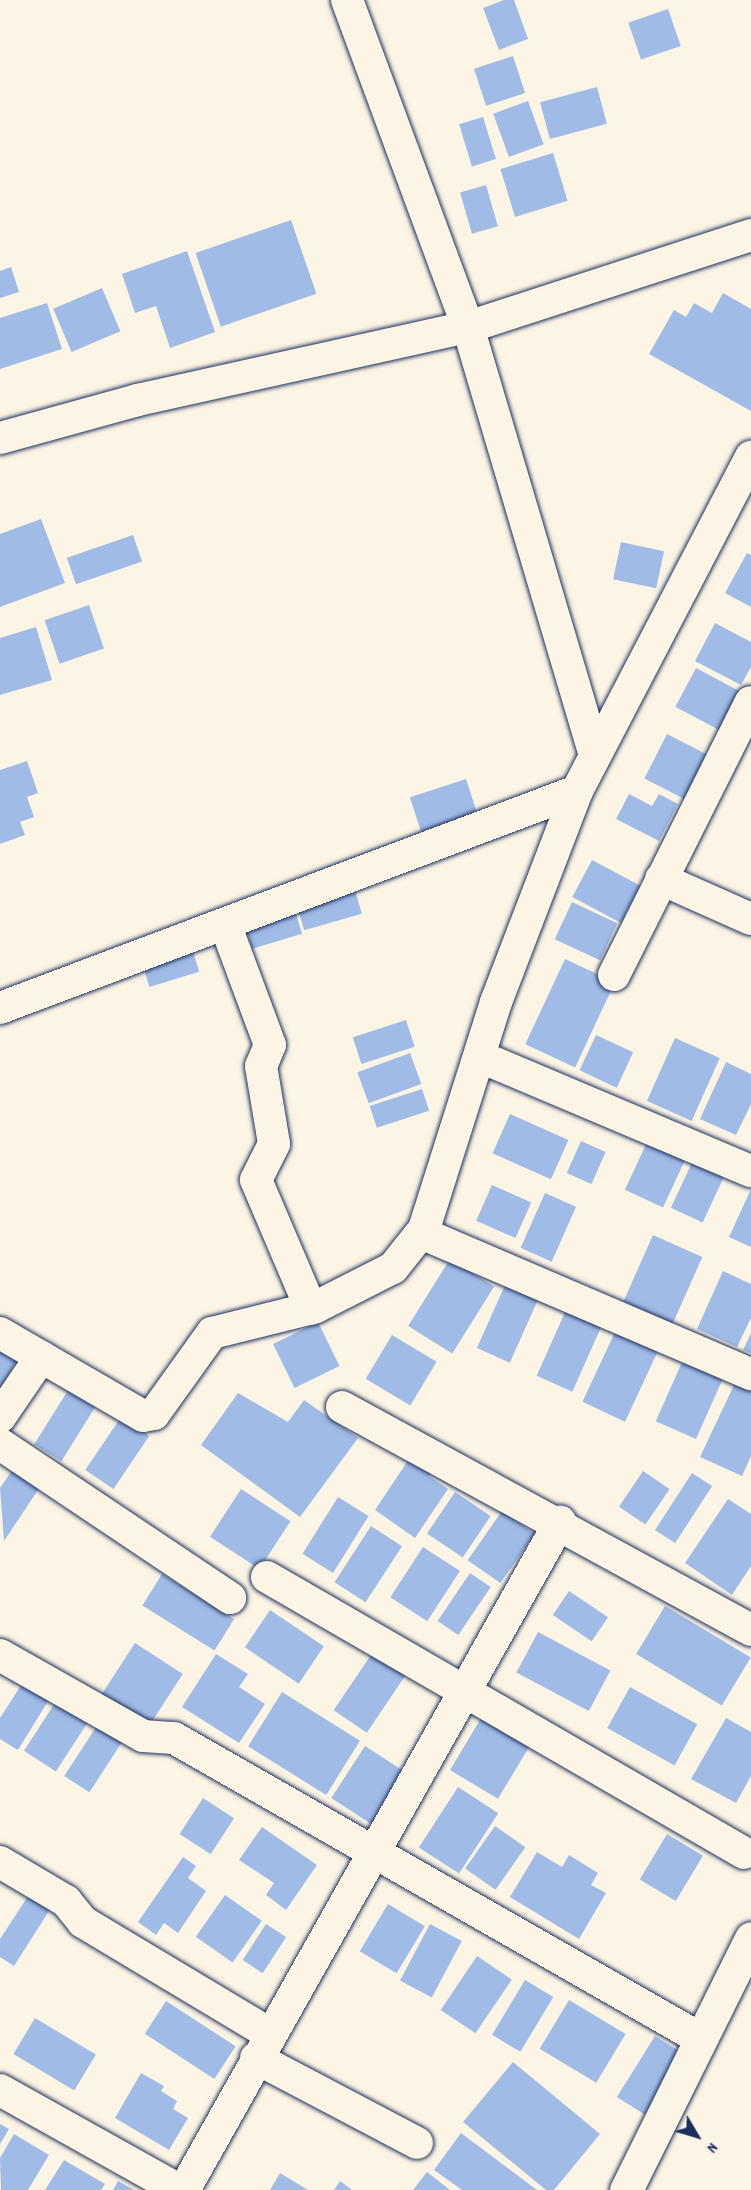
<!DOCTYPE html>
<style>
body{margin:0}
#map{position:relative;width:751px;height:2190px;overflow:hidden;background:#fcf5e5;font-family:Dekko,sans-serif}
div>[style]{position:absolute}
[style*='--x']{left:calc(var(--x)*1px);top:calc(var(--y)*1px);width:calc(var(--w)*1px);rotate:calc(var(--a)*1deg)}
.building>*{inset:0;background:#a1bbe7;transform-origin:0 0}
.roads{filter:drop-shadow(0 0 2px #1b2f5e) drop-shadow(0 0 2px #1b2f5e)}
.street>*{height:32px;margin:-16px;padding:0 16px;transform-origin:16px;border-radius:16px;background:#fcf5e5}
.secondary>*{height:33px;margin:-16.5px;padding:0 16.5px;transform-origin:16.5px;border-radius:16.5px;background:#fcf5e5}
span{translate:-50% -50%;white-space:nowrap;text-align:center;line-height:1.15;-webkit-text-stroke:5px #fcf5e5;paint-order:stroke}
.north{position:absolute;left:667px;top:2106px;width:60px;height:60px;-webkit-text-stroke:4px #fcf5e5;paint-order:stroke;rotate:128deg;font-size:16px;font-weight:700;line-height:24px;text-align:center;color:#1b2f5e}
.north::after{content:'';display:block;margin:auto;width:21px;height:27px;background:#1b2f5e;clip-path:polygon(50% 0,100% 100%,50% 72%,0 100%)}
</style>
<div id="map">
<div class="building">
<i style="clip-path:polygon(504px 0,514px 0,528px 39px,499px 50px,483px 8px)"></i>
<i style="left:668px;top:9px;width:39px;height:42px;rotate:71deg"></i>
<i style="left:513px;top:56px;width:39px;height:41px;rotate:72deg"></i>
<i style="left:597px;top:87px;width:38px;height:59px;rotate:75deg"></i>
<i style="left:528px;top:101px;width:46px;height:37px;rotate:70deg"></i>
<i style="left:483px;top:117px;width:44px;height:25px;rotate:73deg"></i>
<i style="left:553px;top:153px;width:50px;height:55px;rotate:73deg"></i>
<i style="left:486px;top:185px;width:43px;height:27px;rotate:74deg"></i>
<i style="left:291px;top:220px;width:78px;height:101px;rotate:71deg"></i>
<i style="clip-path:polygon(187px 251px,215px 332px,170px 348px,156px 306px,135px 313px,122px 274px)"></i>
<i style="clip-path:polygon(11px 267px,19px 292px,0 298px,0 271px)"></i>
<i style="left:102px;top:288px;width:47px;height:53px;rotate:67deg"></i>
<i style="clip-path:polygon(723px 293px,751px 309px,751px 411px,649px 354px,674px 310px,686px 317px,694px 303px,712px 313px)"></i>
<i style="clip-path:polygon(47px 303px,62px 349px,0 369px,0 318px)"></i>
<i style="clip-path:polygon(41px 519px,65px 583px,0 607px,0 534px)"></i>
<i style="left:133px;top:535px;width:28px;height:70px;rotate:71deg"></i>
<i style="left:621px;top:542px;width:44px;height:38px;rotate:12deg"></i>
<i style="clip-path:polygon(747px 553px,751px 555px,751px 607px,725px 593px)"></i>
<i style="left:89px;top:605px;width:46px;height:47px;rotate:71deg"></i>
<i style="clip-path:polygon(715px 623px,751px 642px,751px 667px,741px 685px,695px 661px)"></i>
<i style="clip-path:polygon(36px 627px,52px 680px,0 695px,0 638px)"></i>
<i style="left:696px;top:668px;width:58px;height:44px;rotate:28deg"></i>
<i style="left:667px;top:734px;width:51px;height:50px;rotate:27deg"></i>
<i style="clip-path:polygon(27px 761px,38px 793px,27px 797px,34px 817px,20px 822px,25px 835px,0 844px,0 770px)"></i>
<i style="left:466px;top:779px;width:36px;height:59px;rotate:72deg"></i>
<i style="clip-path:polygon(629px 794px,652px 806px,659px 794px,678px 804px,659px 841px,616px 819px)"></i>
<i style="left:592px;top:860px;width:55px;height:42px;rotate:28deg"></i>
<i style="left:353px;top:883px;width:32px;height:60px;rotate:74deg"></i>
<i style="left:572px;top:902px;width:50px;height:41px;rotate:25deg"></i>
<i style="left:293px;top:904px;width:31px;height:52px;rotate:73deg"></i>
<i style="left:191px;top:945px;width:28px;height:52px;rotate:73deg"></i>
<i style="left:565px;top:959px;width:55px;height:94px;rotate:25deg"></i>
<i style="left:406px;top:1020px;width:28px;height:56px;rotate:72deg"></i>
<i style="left:596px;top:1035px;width:41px;height:39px;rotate:25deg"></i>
<i style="left:675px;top:1038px;width:49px;height:69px;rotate:24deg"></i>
<i style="left:410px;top:1053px;width:33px;height:56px;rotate:70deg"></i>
<i style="clip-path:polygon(726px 1062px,751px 1074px,751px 1104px,736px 1135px,700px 1119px)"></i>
<i style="left:422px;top:1089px;width:23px;height:55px;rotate:72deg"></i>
<i style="left:510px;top:1114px;width:64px;height:43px;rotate:24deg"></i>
<i style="left:649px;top:1138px;width:42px;height:57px;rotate:25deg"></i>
<i style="left:581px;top:1141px;width:27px;height:35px;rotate:24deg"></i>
<i style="left:695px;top:1156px;width:35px;height:57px;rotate:25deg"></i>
<i style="left:492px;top:1185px;width:43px;height:39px;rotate:24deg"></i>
<i style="clip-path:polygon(751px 1189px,751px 1247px,729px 1237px)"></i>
<i style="left:545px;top:1193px;width:34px;height:60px;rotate:24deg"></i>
<i style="left:653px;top:1235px;width:54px;height:73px;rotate:24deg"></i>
<i style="left:450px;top:1259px;width:52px;height:79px;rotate:32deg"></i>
<i style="clip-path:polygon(723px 1271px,751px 1284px,751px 1318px,737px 1347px,697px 1329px)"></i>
<i style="left:505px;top:1285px;width:36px;height:69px;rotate:24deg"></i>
<i style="left:566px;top:1310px;width:39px;height:72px;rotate:24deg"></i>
<i style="left:318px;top:1322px;width:49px;height:50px;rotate:64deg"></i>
<i style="left:615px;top:1332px;width:47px;height:77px;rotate:25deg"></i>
<i style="clip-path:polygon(751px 1333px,751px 1353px,743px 1350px)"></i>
<i style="left:392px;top:1335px;width:52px;height:51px;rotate:31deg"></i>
<i style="clip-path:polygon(0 1340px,21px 1352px,0 1390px)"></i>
<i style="left:683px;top:1360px;width:44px;height:67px;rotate:24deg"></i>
<i style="left:75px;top:1379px;width:32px;height:77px;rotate:32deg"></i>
<i style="clip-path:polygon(735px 1383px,751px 1391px,751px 1456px,742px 1476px,700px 1457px)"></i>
<i style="clip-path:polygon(238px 1393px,288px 1422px,304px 1400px,358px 1438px,300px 1517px,201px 1445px)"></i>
<i style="left:121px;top:1417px;width:34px;height:64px;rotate:34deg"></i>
<i style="clip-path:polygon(413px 1453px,435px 1468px,429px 1476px,448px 1489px,415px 1538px,375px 1510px)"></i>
<i style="clip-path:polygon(19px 1460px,46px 1478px,4px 1541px,0 1488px)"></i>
<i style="left:643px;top:1471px;width:32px;height:43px;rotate:34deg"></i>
<i style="left:692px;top:1473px;width:24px;height:68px;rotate:33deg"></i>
<i style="left:241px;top:1489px;width:59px;height:57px;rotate:33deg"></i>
<i style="left:455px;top:1492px;width:43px;height:50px;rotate:34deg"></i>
<i style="left:338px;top:1497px;width:36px;height:67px;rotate:32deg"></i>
<i style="clip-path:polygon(728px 1499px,751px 1514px,751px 1566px,732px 1595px,685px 1563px)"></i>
<i style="left:502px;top:1511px;width:40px;height:60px;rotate:35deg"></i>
<i style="left:371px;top:1526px;width:37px;height:67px;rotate:33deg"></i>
<i style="left:423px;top:1547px;width:44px;height:60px;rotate:33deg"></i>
<i style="left:470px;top:1573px;width:25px;height:58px;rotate:34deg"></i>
<i style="left:162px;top:1574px;width:85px;height:37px;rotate:32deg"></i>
<i style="left:569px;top:1591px;width:47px;height:29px;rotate:34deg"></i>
<i style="left:665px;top:1606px;width:100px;height:56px;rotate:31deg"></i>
<i style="left:270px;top:1610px;width:65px;height:45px;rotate:34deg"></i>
<i style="left:538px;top:1632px;width:82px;height:46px;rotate:28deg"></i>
<i style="left:135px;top:1643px;width:57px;height:62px;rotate:33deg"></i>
<i style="left:375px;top:1649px;width:40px;height:74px;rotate:34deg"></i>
<i style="clip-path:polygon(216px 1654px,248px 1674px,239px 1687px,265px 1704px,239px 1743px,182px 1707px)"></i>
<i style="clip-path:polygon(27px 1676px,53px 1693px,18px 1750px,0 1739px,0 1718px)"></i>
<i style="left:630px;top:1687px;width:77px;height:47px;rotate:29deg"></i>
<i style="left:282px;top:1692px;width:92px;height:64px;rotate:32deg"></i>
<i style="left:55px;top:1703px;width:38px;height:57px;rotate:33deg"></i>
<i style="left:486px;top:1710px;width:56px;height:70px;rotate:31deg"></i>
<i style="clip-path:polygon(726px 1718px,751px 1732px,751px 1776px,736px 1803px,691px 1779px)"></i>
<i style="left:98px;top:1724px;width:30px;height:62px;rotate:33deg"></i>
<i style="left:365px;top:1746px;width:50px;height:62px;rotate:33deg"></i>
<i style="left:458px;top:1787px;width:48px;height:72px;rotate:33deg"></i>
<i style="left:203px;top:1798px;width:37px;height:43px;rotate:33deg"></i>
<i style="left:495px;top:1826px;width:37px;height:52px;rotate:35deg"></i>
<i style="clip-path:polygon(262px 1827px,317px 1865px,286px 1910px,266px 1895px,274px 1883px,239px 1860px)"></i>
<i style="left:667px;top:1834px;width:42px;height:53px;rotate:31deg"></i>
<i style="clip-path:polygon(537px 1852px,562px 1867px,569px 1855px,598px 1873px,591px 1885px,606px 1893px,579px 1939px,510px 1897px)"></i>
<i style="clip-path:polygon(183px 1857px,196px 1866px,188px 1878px,206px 1891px,178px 1933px,164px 1923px,156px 1935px,138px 1922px)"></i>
<i style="clip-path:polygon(34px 1887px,56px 1900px,14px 1966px,0 1957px,0 1939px)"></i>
<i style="left:225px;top:1895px;width:45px;height:51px;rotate:35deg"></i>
<i style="left:388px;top:1904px;width:43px;height:55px;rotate:31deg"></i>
<i style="left:266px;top:1924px;width:24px;height:43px;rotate:33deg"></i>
<i style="left:430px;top:1924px;width:36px;height:64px;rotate:28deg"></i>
<i style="left:477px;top:1956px;width:42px;height:65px;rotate:34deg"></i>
<i style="left:525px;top:1980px;width:33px;height:64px;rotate:31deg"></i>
<i style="left:569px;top:2000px;width:66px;height:57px;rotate:31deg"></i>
<i style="left:166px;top:2001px;width:83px;height:39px;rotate:33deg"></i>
<i style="left:35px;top:2018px;width:71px;height:42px;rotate:31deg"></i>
<i style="left:655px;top:2036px;width:39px;height:72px;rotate:32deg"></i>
<i style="clip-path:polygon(513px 2062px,600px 2134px,554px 2190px,546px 2190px,463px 2122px)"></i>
<i style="clip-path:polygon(141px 2073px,164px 2086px,161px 2091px,177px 2101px,173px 2109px,188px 2118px,169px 2150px,115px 2118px)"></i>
<i style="clip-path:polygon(0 2124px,9px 2129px,0 2144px)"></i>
<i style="clip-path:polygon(461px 2133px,537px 2190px,462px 2190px,434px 2170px)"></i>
<i style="clip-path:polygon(14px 2134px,49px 2155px,28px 2190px,1px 2190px,0 2158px)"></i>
<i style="clip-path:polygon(64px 2160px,105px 2184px,101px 2190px,45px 2190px)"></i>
<i style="clip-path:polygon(427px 2172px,450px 2190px,413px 2190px)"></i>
<i style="clip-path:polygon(280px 2173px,308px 2190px,270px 2190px)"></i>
<i style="clip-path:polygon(118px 2181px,134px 2190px,113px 2190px)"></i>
<i style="clip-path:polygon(340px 2181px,352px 2190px,334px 2190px)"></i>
</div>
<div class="roads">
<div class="street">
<i style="--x:347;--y:0;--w:349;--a:69.7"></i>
<i style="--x:468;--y:327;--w:444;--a:73.5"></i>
<i style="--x:0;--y:438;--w:143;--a:-15.4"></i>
<i style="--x:138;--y:400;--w:338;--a:-12.5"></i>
<i style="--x:468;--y:327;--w:298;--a:-18"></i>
<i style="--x:661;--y:879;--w:98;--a:24"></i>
<i style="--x:225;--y:924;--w:129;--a:69.6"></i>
<i style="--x:270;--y:1045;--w:23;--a:113"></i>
<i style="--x:261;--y:1066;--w:79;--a:80.5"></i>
<i style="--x:274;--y:1144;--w:40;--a:116.6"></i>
<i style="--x:256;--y:1180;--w:140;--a:66.9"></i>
<i style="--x:614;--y:975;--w:305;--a:-63.4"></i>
<i style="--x:0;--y:1008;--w:616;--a:-20.61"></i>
<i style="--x:495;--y:1063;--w:278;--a:22.9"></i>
<i style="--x:433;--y:1238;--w:346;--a:23.2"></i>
<i style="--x:0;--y:1333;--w:165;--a:30.1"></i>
<i style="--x:143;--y:1416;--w:11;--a:-10"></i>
<i style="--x:154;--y:1414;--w:100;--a:-54.4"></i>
<i style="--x:212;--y:1333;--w:107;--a:-14"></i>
<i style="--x:316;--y:1307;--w:86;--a:-26.9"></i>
<i style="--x:393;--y:1268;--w:50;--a:-51.5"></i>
<i style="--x:424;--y:1229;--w:238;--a:-72.4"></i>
<i style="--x:496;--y:1002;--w:226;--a:-69"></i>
<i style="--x:577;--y:791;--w:377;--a:-62.5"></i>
<i style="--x:342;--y:1407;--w:466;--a:28.6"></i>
<i style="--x:0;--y:1417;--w:73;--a:-55.7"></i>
<i style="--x:0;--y:1444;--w:277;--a:33.8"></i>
<i style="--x:267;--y:1577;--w:551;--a:30.05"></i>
<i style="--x:0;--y:1655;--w:164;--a:29.5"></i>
<i style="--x:143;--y:1736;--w:31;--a:4"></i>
<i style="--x:174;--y:1738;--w:607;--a:29.73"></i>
<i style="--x:0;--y:1862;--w:77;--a:30.6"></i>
<i style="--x:66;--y:1901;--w:27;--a:51"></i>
<i style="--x:83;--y:1922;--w:218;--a:30.9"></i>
<i style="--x:256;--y:2058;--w:182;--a:27.8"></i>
<i style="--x:0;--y:2090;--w:205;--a:29.2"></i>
<i style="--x:184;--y:2190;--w:767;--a:-60.63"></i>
</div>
<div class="secondary">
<i style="--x:626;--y:2190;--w:281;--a:-63.6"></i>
</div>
</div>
<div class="north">N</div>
</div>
